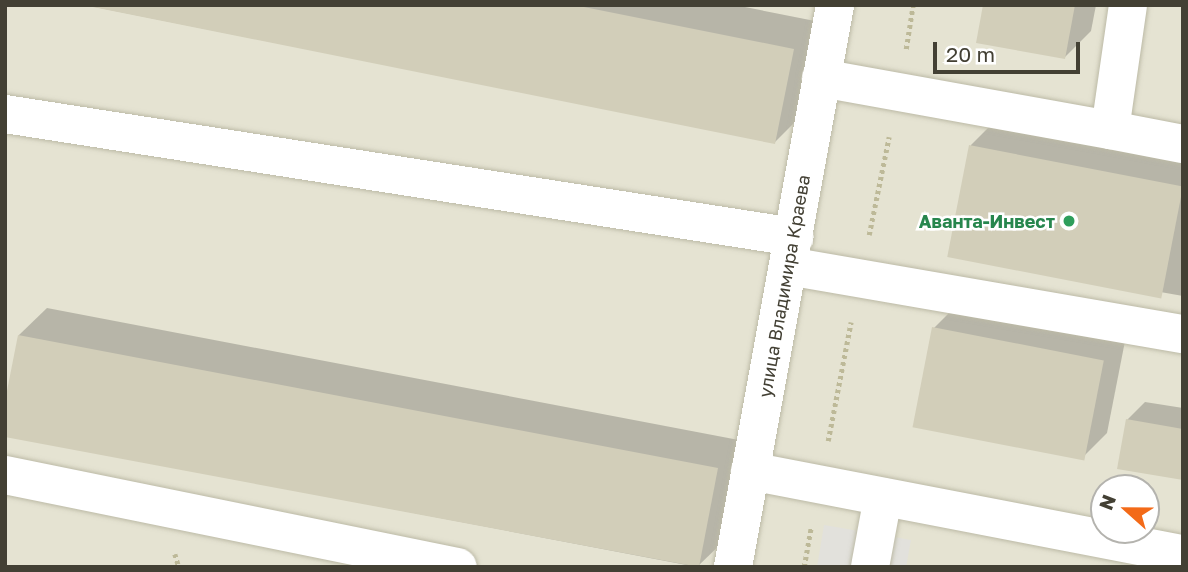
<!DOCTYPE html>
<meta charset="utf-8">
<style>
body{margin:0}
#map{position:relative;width:1188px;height:572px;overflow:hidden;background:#f1f0e3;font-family:"Golos Text",sans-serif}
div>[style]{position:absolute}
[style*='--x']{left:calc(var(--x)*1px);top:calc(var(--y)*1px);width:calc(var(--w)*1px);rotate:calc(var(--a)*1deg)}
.residential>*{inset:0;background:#e5e3d2}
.parking>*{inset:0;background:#e2e1dc}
.shadow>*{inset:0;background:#0003}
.building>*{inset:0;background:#d2ceb9;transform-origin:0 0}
.path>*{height:4.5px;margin-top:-2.25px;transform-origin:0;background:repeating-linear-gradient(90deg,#bdb998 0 3.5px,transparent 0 7px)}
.roads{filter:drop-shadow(0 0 2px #bcbaa6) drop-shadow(0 0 2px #bcbaa6)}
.minor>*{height:38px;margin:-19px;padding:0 19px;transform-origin:19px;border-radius:19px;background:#fff}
.dots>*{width:19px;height:19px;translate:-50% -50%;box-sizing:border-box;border:4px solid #fff;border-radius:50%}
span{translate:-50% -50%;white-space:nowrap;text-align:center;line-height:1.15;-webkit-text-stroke:5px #fff;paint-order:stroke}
.leisure-label{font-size:18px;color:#27864d;font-weight:700}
.right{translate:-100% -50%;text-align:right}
.street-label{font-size:18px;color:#434034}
.frame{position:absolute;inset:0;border:7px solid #434034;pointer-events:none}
.north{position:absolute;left:1090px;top:474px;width:70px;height:70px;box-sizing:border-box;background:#fff;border:2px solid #b4b3ae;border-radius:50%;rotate:291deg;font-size:19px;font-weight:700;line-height:28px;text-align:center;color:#434034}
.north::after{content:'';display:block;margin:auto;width:24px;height:32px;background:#f36a18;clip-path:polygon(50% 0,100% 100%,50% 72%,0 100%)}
.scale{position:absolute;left:933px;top:42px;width:147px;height:32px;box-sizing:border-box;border:4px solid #434034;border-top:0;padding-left:9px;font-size:21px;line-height:24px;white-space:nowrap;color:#434034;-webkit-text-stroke:5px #fff;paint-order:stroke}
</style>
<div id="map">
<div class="residential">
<i style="clip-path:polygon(evenodd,5px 5px,1183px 5px,1183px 567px,5px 567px,5px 5px,1104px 488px,1146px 488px,1146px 530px,1104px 530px,1104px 488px)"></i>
</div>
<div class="parking">
<i style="clip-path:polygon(824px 525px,911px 540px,906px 567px,817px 567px)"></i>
</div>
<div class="shadow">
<i style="clip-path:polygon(85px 5px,735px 5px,820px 22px,802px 115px,775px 142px)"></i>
<i style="clip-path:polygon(984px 5px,1096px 5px,1091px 31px,1064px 58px)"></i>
<i style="clip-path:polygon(996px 120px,1183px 155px,1183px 296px,951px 255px,971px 145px)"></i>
<i style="clip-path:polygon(957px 305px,1126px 336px,1107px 433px,1084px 456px,934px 328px)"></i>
<i style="clip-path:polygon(47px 308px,744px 441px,725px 540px,697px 567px,5px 435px,19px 335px)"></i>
<i style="clip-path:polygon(1145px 402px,1183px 408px,1183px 478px,1127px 420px)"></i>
</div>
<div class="building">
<i style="clip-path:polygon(83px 5px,574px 5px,794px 49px,775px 144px)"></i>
<i style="clip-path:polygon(983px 5px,1075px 5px,1065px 59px,976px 43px)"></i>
<i style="left:969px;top:145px;width:218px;height:114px;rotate:11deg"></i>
<i style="left:932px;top:327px;width:175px;height:102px;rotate:11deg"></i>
<i style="clip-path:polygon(18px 335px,718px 468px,699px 567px,5px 437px,5px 401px)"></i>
<i style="clip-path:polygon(1126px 419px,1183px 429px,1183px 480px,1117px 469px)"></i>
</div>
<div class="path">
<i style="--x:906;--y:49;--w:45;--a:-81"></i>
<i style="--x:869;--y:235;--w:100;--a:-78.5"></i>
<i style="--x:828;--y:441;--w:121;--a:-79.1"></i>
<i style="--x:175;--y:554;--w:14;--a:73"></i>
<i style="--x:804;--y:567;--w:40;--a:-80"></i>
</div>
<div class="roads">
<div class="minor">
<i style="--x:821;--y:78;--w:294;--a:10.2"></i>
<i style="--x:1110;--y:130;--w:126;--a:-81.8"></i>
<i style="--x:5;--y:114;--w:799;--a:8.86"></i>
<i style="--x:1110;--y:130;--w:74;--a:10.9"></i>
<i style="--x:788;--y:266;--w:401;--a:9.8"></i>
<i style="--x:750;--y:471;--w:441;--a:10.9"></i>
<i style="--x:5;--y:475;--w:462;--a:11.5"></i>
<i style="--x:733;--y:567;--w:571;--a:-79.71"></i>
<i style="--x:870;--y:567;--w:71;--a:-79.5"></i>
</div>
</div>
<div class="dots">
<i style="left:1069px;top:221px;background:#2e9e5b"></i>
</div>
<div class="leisure-label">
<span class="right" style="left:1055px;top:221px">Аванта-Инвест</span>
</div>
<div class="street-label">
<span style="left:784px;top:286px;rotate:-80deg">улица Владимира Краева</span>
</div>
<div class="frame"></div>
<div class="north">N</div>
<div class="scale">20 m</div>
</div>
